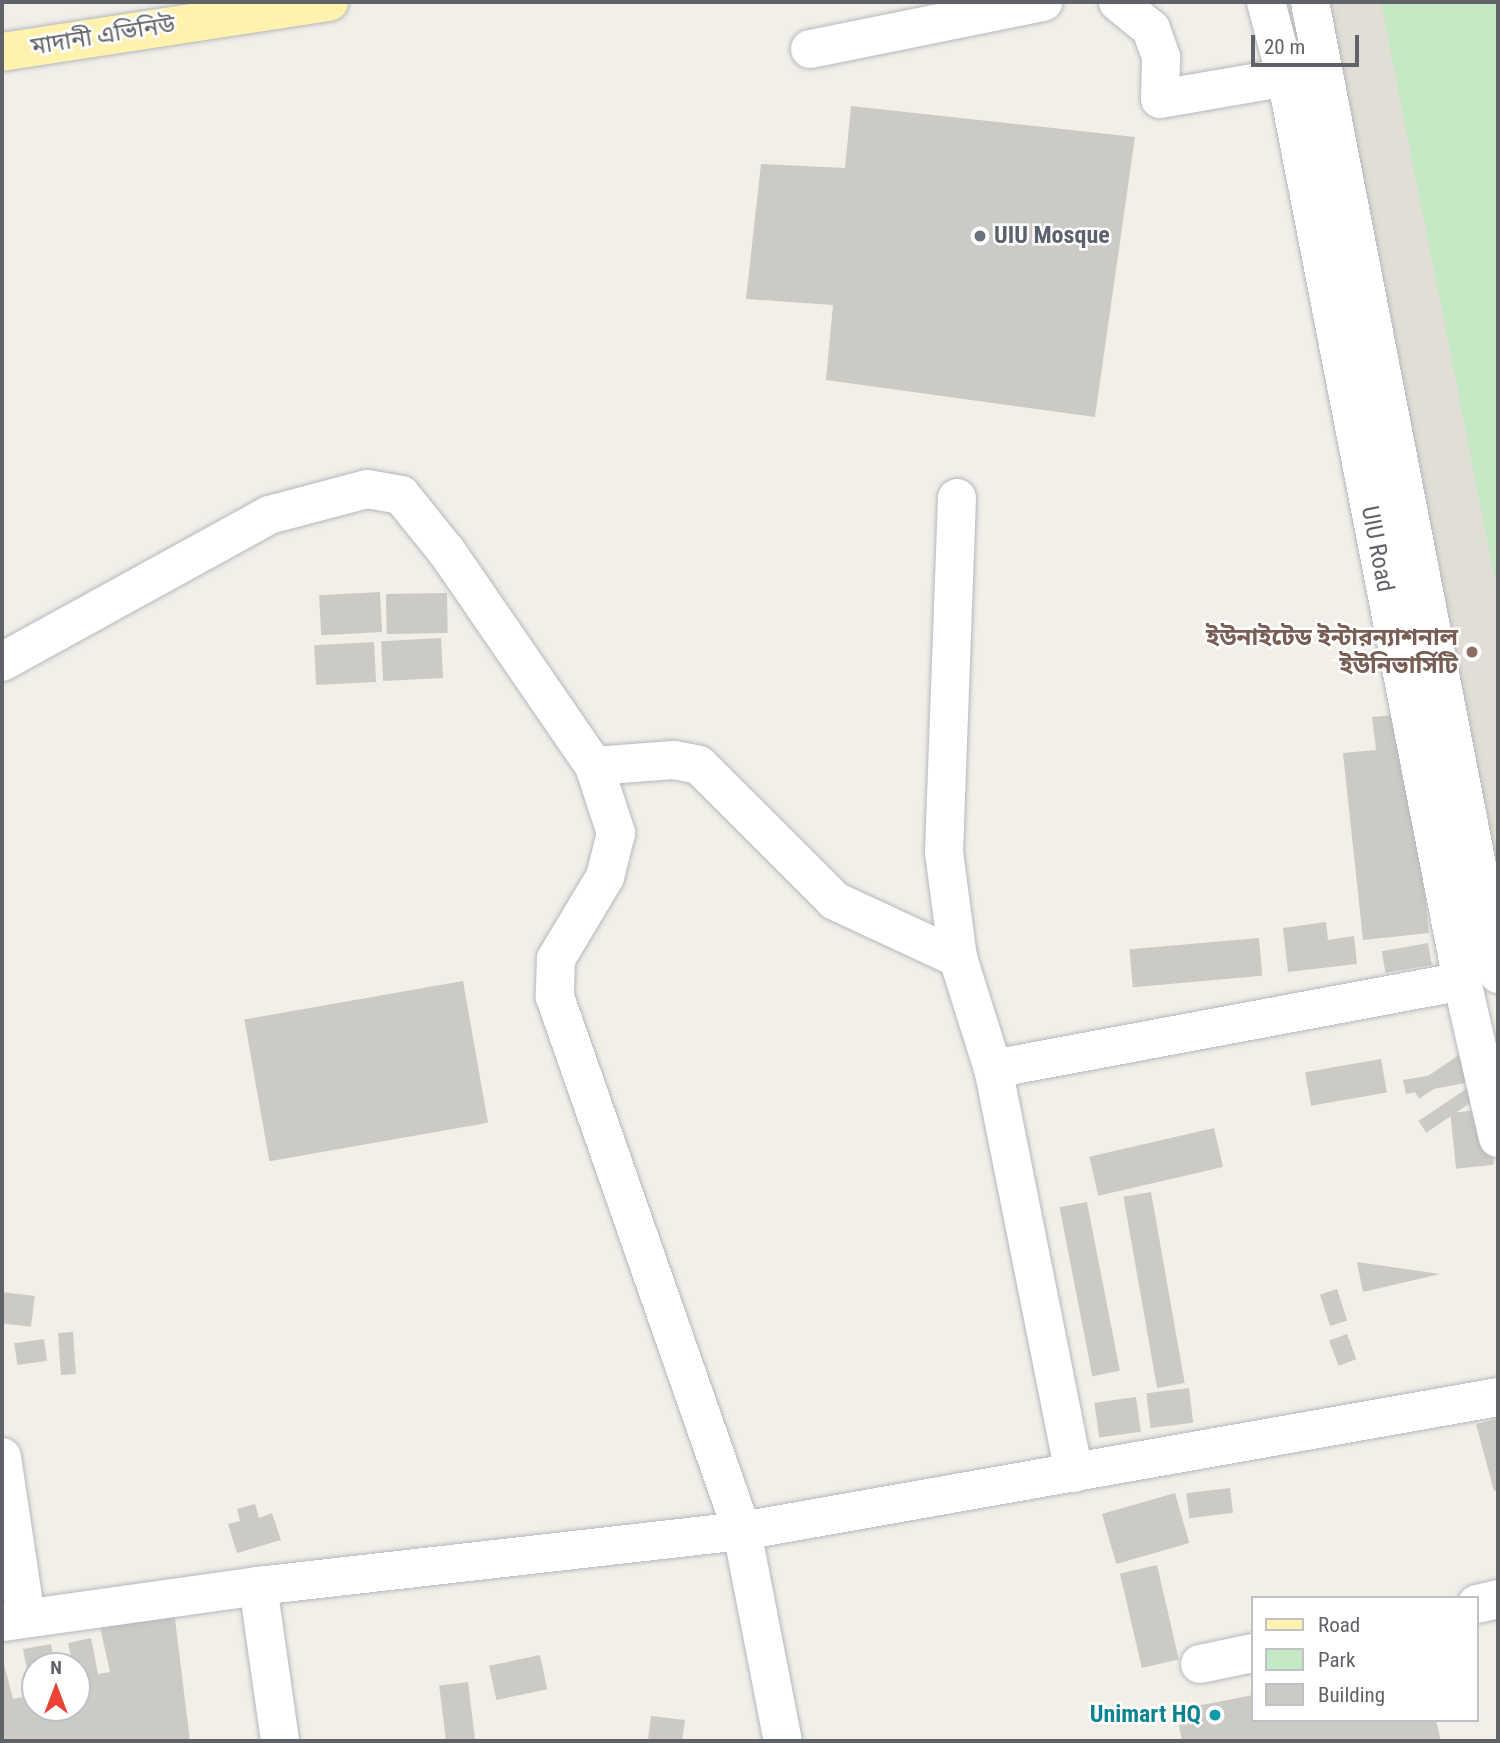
<!DOCTYPE html>
<meta charset="utf-8">
<style>
body{margin:0}
#map{position:relative;width:1500px;height:1743px;overflow:hidden;background:#f1efe8;font-family:"Roboto Condensed","Noto Sans Bengali",sans-serif}
div>[style]{position:absolute}
[style*='--x']{left:calc(var(--x)*1px);top:calc(var(--y)*1px);width:calc(var(--w)*1px);rotate:calc(var(--a)*1deg)}
.education>*{inset:0;background:#e1ded6}
.green>*{inset:0;background:#c5e8c5}
.building>*{inset:0;background:#cccac5;transform-origin:0 0}
.roads{filter:drop-shadow(0 0 2px #b5b8bc) drop-shadow(0 0 2px #b5b8bc)}
.minor>*{height:38px;margin:-19px;padding:0 19px;transform-origin:19px;border-radius:19px;background:#fff}
.major>*{height:38px;margin:-19px;padding:0 19px;transform-origin:19px;border-radius:19px;background:#fff2af}
.dots>*{width:19px;height:19px;translate:-50% -50%;box-sizing:border-box;border:4px solid #fff;border-radius:50%}
span{translate:-50% -50%;white-space:nowrap;text-align:center;line-height:1.15;-webkit-text-stroke:5px #fff;paint-order:stroke}
.street-label{font-size:24px;color:#5f6368}
.worship-label{font-size:24px;color:#5b616d;font-weight:700}
.left{translate:0 -50%;text-align:left}
.education-label{font-size:24px;color:#785e54;font-weight:700}
.right{translate:-100% -50%;text-align:right}
.culture-label{font-size:24px;color:#0d838f;font-weight:700}
.frame{position:absolute;inset:0;border:4px solid #5f6368;pointer-events:none}
.legend{position:absolute;left:1251px;top:1596px;width:228px;height:126px;box-sizing:border-box;background:#fff;border:2px solid #bfc1c3;margin:0;padding:9px 12px;list-style:none;font-size:21px;color:#5f6368}
.legend li{display:flex;align-items:center;gap:14px;height:35px}
.legend b{width:35px;border:2px solid #bfc1c3}
.north{position:absolute;left:21px;top:1652px;width:70px;height:70px;box-sizing:border-box;background:#fff;border:2px solid #bfc1c3;border-radius:50%;rotate:0deg;font-size:19px;font-weight:700;line-height:28px;text-align:center;color:#5f6368}
.north::after{content:'';display:block;margin:auto;width:24px;height:32px;background:#ea4335;clip-path:polygon(50% 0,100% 100%,50% 72%,0 100%)}
.scale{position:absolute;left:1251px;top:35px;width:108px;height:32px;box-sizing:border-box;border:4px solid #5f6368;border-top:0;padding-left:9px;font-size:21px;line-height:24px;white-space:nowrap;color:#5f6368;-webkit-text-stroke:5px #fff;paint-order:stroke}
</style>
<div id="map">
<div class="education">
<i style="clip-path:polygon(1315px 2px,1498px 2px,1498px 914px)"></i>
</div>
<div class="green">
<i style="clip-path:polygon(1381px 2px,1498px 2px,1498px 594px)"></i>
</div>
<div class="building">
<i style="clip-path:polygon(851px 106px,1135px 137px,1095px 417px,826px 380px,833px 305px,746px 299px,761px 164px,845px 168px)"></i>
<i style="left:380px;top:592px;width:40px;height:61px;rotate:87deg"></i>
<i style="left:447px;top:593px;width:40px;height:61px;rotate:89deg"></i>
<i style="left:441px;top:638px;width:40px;height:60px;rotate:87deg"></i>
<i style="left:374px;top:642px;width:40px;height:60px;rotate:87deg"></i>
<i style="clip-path:polygon(1405px 714px,1429px 933px,1363px 940px,1343px 753px,1376px 750px,1372px 717px)"></i>
<i style="clip-path:polygon(1326px 922px,1328px 940px,1354px 936px,1357px 964px,1288px 972px,1283px 928px)"></i>
<i style="left:1259px;top:938px;width:38px;height:130px;rotate:85deg"></i>
<i style="left:1428px;top:943px;width:22px;height:47px;rotate:80deg"></i>
<i style="left:463px;top:981px;width:144px;height:222px;rotate:80deg"></i>
<i style="left:1462px;top:1053px;width:14px;height:61px;rotate:56deg"></i>
<i style="left:1381px;top:1059px;width:34px;height:77px;rotate:80deg"></i>
<i style="clip-path:polygon(1463px 1070px,1471px 1082px,1406px 1094px,1403px 1080px)"></i>
<i style="left:1469px;top:1087px;width:14px;height:61px;rotate:56deg"></i>
<i style="left:1488px;top:1109px;width:56px;height:38px;rotate:84deg"></i>
<i style="left:1214px;top:1128px;width:40px;height:128px;rotate:77deg"></i>
<i style="left:1151px;top:1192px;width:194px;height:28px;rotate:80deg"></i>
<i style="left:1087px;top:1202px;width:172px;height:28px;rotate:79deg"></i>
<i style="clip-path:polygon(1357px 1262px,1440px 1274px,1363px 1292px)"></i>
<i style="left:1337px;top:1289px;width:33px;height:18px;rotate:72deg"></i>
<i style="left:2px;top:1292px;width:33px;height:31px;rotate:7deg"></i>
<i style="left:73px;top:1332px;width:42px;height:15px;rotate:86deg"></i>
<i style="left:1347px;top:1334px;width:27px;height:19px;rotate:70deg"></i>
<i style="left:44px;top:1339px;width:22px;height:30px;rotate:82deg"></i>
<i style="left:1189px;top:1388px;width:35px;height:43px;rotate:83deg"></i>
<i style="left:1136px;top:1397px;width:35px;height:42px;rotate:82deg"></i>
<i style="clip-path:polygon(1498px 1419px,1498px 1490px,1494px 1491px,1476px 1424px)"></i>
<i style="left:1230px;top:1488px;width:25px;height:44px;rotate:83deg"></i>
<i style="left:1175px;top:1493px;width:52px;height:76px;rotate:74deg"></i>
<i style="clip-path:polygon(255px 1504px,259px 1518px,272px 1513px,281px 1540px,237px 1553px,228px 1524px,240px 1521px,237px 1509px)"></i>
<i style="left:1157px;top:1565px;width:97px;height:38px;rotate:77deg"></i>
<i style="clip-path:polygon(173px 1603px,190px 1741px,2px 1741px,2px 1656px,13px 1699px,32px 1695px,23px 1649px,51px 1644px,55px 1666px,35px 1666px,35px 1708px,77px 1708px,77px 1666px,73px 1666px,68px 1643px,91px 1638px,98px 1674px,110px 1672px,98px 1618px)"></i>
<i style="left:540px;top:1655px;width:35px;height:52px;rotate:78deg"></i>
<i style="left:468px;top:1682px;width:58px;height:29px;rotate:83deg"></i>
<i style="clip-path:polygon(1253px 1695px,1253px 1720px,1436px 1720px,1441px 1741px,1182px 1741px,1176px 1710px)"></i>
<i style="clip-path:polygon(651px 1716px,685px 1720px,682px 1741px,648px 1740px)"></i>
</div>
<div class="roads">
<div class="minor">
<i style="--x:1118;--y:2;--w:43;--a:39.3"></i>
<i style="--x:1151;--y:29;--w:30;--a:70"></i>
<i style="--x:1161;--y:57;--w:42;--a:91.4"></i>
<i style="--x:1160;--y:99;--w:152;--a:-9.8"></i>
<i style="--x:1266;--y:2;--w:78;--a:75.1"></i>
<i style="--x:1286;--y:77;--w:921;--a:78.98"></i>
<i style="--x:1462;--y:981;--w:161;--a:77.1"></i>
<i style="--x:1310;--y:2;--w:990;--a:79.05"></i>
<i style="--x:810;--y:49;--w:238;--a:-11.4"></i>
<i style="--x:957;--y:498;--w:354;--a:92.1"></i>
<i style="--x:944;--y:852;--w:107;--a:82.5"></i>
<i style="--x:958;--y:958;--w:116;--a:72.5"></i>
<i style="--x:2;--y:662;--w:305;--a:-28.8"></i>
<i style="--x:269;--y:515;--w:101;--a:-14.9"></i>
<i style="--x:367;--y:489;--w:35;--a:10"></i>
<i style="--x:401;--y:495;--w:73;--a:51.1"></i>
<i style="--x:447;--y:552;--w:260;--a:55.5"></i>
<i style="--x:594;--y:766;--w:71;--a:71.8"></i>
<i style="--x:616;--y:833;--w:45;--a:104"></i>
<i style="--x:605;--y:877;--w:96;--a:120.9"></i>
<i style="--x:556;--y:959;--w:38;--a:92"></i>
<i style="--x:555;--y:997;--w:566;--a:70.7"></i>
<i style="--x:742;--y:1531;--w:214;--a:79"></i>
<i style="--x:594;--y:766;--w:80;--a:-4.3"></i>
<i style="--x:674;--y:760;--w:25;--a:11"></i>
<i style="--x:699;--y:765;--w:192;--a:45"></i>
<i style="--x:835;--y:901;--w:136;--a:24.9"></i>
<i style="--x:2;--y:1457;--w:163;--a:81.5"></i>
<i style="--x:1074;--y:1473;--w:412;--a:-101.3"></i>
<i style="--x:993;--y:1069;--w:477;--a:-10.6"></i>
<i style="--x:258;--y:1586;--w:157;--a:81.9"></i>
<i style="--x:1477;--y:1604;--w:22;--a:-13"></i>
<i style="--x:2;--y:1622;--w:259;--a:-8"></i>
<i style="--x:258;--y:1586;--w:487;--a:-6.5"></i>
<i style="--x:742;--y:1531;--w:768;--a:-10.05"></i>
<i style="--x:1200;--y:1664;--w:54;--a:-11.7"></i>
</div>
<div class="major">
<i style="--x:2;--y:52;--w:331;--a:-8.7"></i>
</div>
</div>
<div class="dots">
<i style="left:980px;top:236px;background:#6b7280"></i>
<i style="left:1472px;top:652px;background:#8d6e63"></i>
<i style="left:1215px;top:1715px;background:#0f9aa8"></i>
</div>
<div class="street-label">
<span style="left:103px;top:36px;rotate:-9deg">মাদানী এভিনিউ</span>
<span style="left:1377px;top:549px;rotate:79deg">UIU Road</span>
</div>
<div class="worship-label">
<span class="left" style="left:994px;top:236px">UIU Mosque</span>
</div>
<div class="education-label">
<span class="right" style="left:1458px;top:652px">ইউনাইটেড ইন্টারন্যাশনাল<br>ইউনিভার্সিটি</span>
</div>
<div class="culture-label">
<span class="right" style="left:1201px;top:1715px">Unimart HQ</span>
</div>
<div class="frame"></div>
<ul class="legend">
<li><b style="height:9px;background:#fff2af"></b>Road</li>
<li><b style="height:19px;background:#c5e8c5"></b>Park</li>
<li><b style="height:19px;background:#cccac5"></b>Building</li>
</ul>
<div class="north">N</div>
<div class="scale">20 m</div>
</div>
